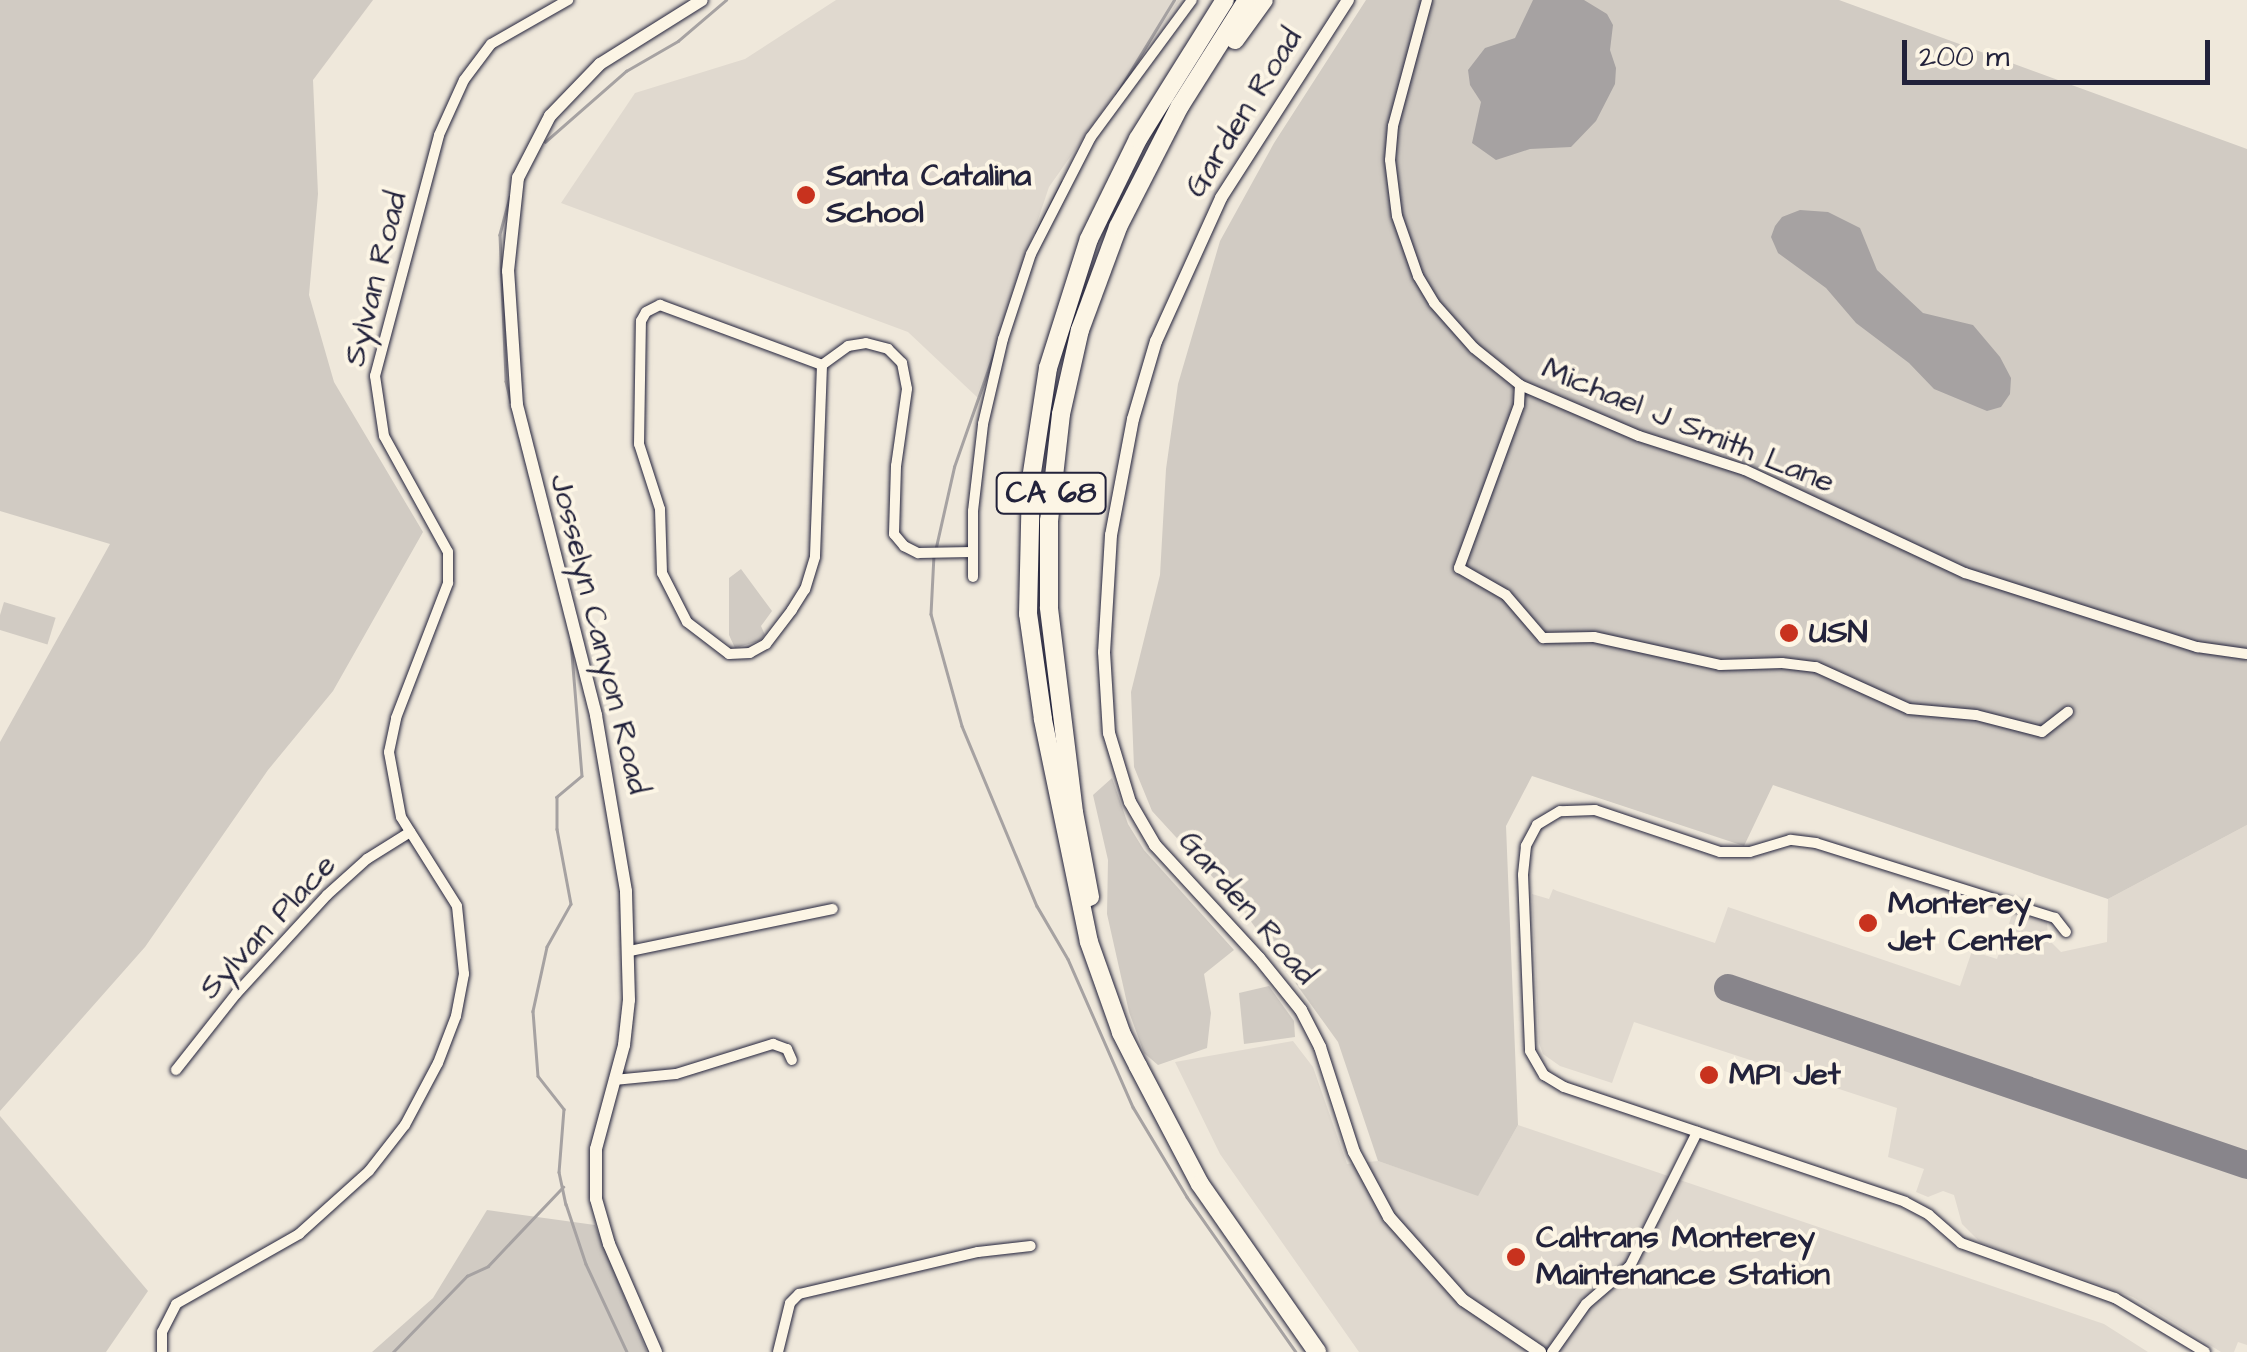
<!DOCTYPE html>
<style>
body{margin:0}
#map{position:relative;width:2247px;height:1352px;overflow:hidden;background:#efe8db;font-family:"Architects Daughter",sans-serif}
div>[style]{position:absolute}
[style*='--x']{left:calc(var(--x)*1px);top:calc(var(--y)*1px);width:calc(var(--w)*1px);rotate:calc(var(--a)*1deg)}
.built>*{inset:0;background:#e0d9cf}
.green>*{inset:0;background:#d1cbc3;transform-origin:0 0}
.water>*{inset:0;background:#a6a2a2}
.stream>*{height:2.5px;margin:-1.25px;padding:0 1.25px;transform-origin:1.25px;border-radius:1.25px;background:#a6a2a2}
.taxiway>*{height:28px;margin:-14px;padding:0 14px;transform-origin:14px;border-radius:14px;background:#88858b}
.roads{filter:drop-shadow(0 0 2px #22223b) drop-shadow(0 0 2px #22223b)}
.minor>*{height:10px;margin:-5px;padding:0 5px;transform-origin:5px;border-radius:5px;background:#fcf5e5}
.tertiary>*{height:12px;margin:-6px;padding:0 6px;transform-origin:6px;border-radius:6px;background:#fcf5e5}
.trunk>*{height:18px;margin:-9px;padding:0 9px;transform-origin:9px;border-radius:9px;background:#fcf5e5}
.motorway>*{height:18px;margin:-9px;padding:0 9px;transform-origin:9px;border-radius:9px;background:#fcf5e5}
.dots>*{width:28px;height:28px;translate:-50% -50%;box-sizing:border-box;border:5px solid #fcf5e5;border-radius:50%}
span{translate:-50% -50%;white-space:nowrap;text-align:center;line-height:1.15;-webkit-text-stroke:8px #fcf5e5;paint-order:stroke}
.shield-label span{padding:2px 8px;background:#fcf5e5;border:2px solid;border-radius:8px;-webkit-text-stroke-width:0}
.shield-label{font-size:30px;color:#22223b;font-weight:700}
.street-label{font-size:32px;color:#22223b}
.poi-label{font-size:32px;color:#22223b;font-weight:700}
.left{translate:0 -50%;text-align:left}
.scale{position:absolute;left:1902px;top:40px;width:308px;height:45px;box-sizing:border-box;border:5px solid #22223b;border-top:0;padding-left:12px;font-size:30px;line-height:35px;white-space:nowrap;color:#22223b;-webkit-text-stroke:8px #fcf5e5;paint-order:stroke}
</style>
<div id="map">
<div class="built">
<i style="clip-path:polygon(836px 0,1180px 0,1049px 187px,978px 398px,908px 332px,561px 203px,635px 93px,745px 59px)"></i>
<i style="clip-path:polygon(2247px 825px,2247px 1345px,2238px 1342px,2234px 1352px,2221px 1352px,2133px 1297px,1980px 1242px,1962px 1224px,1954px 1195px,1943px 1191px,1928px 1197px,1916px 1192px,1924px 1169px,1888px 1157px,1897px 1108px,1634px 1022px,1612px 1083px,1560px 1066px,1543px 1054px,1539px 1043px,1532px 894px,1549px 899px,1553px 889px,1557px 891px,1715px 943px,1728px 907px,1960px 986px,1972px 951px,1997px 959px,2014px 909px,2047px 921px,2048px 939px,2061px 952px,2107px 942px,2108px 899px)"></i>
<i style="clip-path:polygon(1293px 1041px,1313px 1067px,1347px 1164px,1378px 1161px,1478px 1195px,1518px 1125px,2104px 1324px,2148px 1352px,1359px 1352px,1220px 1154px,1175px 1062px)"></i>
</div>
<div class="green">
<i style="clip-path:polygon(0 0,373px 0,313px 80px,318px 194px,309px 295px,334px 382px,423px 532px,333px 691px,268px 770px,145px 947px,0 1111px,0 742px,110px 544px,0 511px)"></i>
<i style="clip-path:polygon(1366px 0,1839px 0,2247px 149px,2247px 825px,2108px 899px,1773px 785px,1744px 846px,1532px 776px,1506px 826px,1518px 1125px,1478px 1196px,1378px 1161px,1338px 1042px,1242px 909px,1152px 811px,1134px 767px,1131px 692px,1160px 575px,1166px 469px,1178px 384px,1220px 241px,1274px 143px)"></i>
<i style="clip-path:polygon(741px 569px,772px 611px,761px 626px,765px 635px,759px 641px,735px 648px,729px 635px,729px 578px)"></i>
<i style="left:4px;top:602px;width:54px;height:28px;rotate:17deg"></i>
<i style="clip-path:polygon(1112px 778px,1128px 824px,1144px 850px,1234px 950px,1204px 974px,1211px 1013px,1207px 1048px,1158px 1065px,1144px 1053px,1129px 1012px,1107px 914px,1108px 860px,1093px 795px)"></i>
<i style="clip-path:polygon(1269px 986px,1294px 1021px,1295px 1037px,1244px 1044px,1239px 993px)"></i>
<i style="clip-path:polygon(0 1116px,148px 1291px,106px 1352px,0 1352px)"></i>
<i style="clip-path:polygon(487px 1210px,595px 1225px,647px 1352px,372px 1352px,433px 1298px)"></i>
</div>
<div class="water">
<i style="clip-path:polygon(1533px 0,1584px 0,1607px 14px,1613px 25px,1610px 50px,1616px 68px,1615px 84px,1596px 121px,1571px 147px,1530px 149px,1496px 160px,1472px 143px,1481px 102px,1470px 85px,1468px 70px,1485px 48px,1515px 38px)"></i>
<i style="clip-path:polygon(1800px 210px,1828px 212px,1860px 228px,1877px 270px,1923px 313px,1973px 325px,2000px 357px,2011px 378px,2010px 394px,2001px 407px,1987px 411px,1934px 389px,1909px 363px,1856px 323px,1826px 288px,1778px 253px,1771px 237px,1775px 226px,1782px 217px)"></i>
</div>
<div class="stream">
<i style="--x:1116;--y:95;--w:111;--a:-58.6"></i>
<i style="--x:545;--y:142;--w:108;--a:-41.2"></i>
<i style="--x:626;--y:71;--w:60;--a:-30"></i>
<i style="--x:678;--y:41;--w:63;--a:-40.5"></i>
<i style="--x:510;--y:197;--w:39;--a:105"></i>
<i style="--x:500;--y:235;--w:146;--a:87.6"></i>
<i style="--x:506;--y:381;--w:22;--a:77"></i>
<i style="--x:1036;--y:233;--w:57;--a:-63"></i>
<i style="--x:936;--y:547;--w:82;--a:-77.3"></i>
<i style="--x:954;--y:467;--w:130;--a:-70.7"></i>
<i style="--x:934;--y:555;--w:59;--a:92.9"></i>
<i style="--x:931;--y:614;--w:116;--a:74.5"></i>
<i style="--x:962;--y:726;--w:195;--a:67.4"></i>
<i style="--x:1037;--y:906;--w:61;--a:59.7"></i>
<i style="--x:1068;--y:959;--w:162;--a:66.3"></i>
<i style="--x:1133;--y:1107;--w:105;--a:59"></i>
<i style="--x:1187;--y:1197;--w:189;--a:54.9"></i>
<i style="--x:571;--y:642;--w:134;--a:85.3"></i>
<i style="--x:582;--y:776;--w:33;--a:140"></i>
<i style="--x:557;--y:797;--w:32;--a:90"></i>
<i style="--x:557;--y:829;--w:76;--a:79.4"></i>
<i style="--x:571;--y:904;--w:49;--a:119.2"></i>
<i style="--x:547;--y:947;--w:66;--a:102.3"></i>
<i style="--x:533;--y:1011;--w:65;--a:85.6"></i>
<i style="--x:538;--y:1076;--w:42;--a:51.8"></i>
<i style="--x:564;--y:1109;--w:63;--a:94.5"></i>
<i style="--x:559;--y:1172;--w:33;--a:78"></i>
<i style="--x:566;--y:1204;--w:63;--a:71.6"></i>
<i style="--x:586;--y:1264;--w:97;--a:65"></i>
<i style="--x:393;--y:1352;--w:106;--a:-45.8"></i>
<i style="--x:467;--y:1276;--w:23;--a:-25"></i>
<i style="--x:488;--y:1266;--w:109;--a:-46.5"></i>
</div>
<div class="taxiway">
<i style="--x:1728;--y:988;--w:548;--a:18.83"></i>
</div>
<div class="roads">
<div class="minor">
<i style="--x:1427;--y:0;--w:131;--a:105.1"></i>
<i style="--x:1393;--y:126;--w:34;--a:95"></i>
<i style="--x:1390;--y:160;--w:56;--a:82.9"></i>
<i style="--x:1397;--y:216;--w:64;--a:70.7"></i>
<i style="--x:1418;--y:276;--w:31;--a:59"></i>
<i style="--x:1434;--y:303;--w:60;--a:48.4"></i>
<i style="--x:1474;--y:348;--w:59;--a:38.8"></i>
<i style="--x:1520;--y:385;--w:129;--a:23.2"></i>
<i style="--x:1639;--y:436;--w:111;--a:17.8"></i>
<i style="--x:1745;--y:470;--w:243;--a:25.1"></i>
<i style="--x:1965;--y:573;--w:244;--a:17.7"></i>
<i style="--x:2197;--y:647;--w:50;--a:8"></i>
<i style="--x:660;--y:305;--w:173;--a:20.3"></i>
<i style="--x:822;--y:365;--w:192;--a:92.1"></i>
<i style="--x:815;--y:557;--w:34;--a:107"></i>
<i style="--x:805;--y:589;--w:25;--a:122"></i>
<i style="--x:792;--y:610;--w:43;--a:127.4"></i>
<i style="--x:766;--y:644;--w:18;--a:151"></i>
<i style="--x:750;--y:653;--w:21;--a:177"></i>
<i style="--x:729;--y:654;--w:53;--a:-142.7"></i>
<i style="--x:687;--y:622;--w:55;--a:-117"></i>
<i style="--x:662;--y:573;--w:64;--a:-91.8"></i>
<i style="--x:660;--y:509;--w:68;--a:-107.9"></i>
<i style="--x:639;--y:444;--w:123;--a:-89.1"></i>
<i style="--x:641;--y:321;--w:10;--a:-61"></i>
<i style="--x:646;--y:312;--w:16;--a:-27"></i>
<i style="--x:822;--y:365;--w:32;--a:-36"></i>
<i style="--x:848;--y:346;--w:18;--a:-9"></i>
<i style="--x:866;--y:343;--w:23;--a:15"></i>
<i style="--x:888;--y:349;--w:20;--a:45"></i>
<i style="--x:902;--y:363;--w:26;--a:79"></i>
<i style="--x:907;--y:389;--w:78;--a:98.1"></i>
<i style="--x:896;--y:466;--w:68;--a:91.7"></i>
<i style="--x:894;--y:534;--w:16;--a:50"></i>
<i style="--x:904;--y:546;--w:16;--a:27"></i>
<i style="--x:918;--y:553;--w:54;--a:-1.1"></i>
<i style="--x:1520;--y:385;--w:20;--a:93"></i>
<i style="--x:1519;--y:405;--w:174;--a:110.2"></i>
<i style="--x:1459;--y:568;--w:54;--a:29.9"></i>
<i style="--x:1506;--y:595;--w:57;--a:49.3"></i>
<i style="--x:1543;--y:638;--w:51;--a:-1.1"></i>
<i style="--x:1594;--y:637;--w:129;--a:12.5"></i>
<i style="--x:1720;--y:665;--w:62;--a:-1.8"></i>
<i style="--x:1782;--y:663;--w:34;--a:7"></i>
<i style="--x:1816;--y:667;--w:102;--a:24.3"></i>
<i style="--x:1909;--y:709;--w:67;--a:5.1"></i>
<i style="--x:1976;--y:715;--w:68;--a:14.4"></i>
<i style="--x:2042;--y:732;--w:33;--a:-38"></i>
<i style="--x:973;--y:577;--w:66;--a:-90"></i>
<i style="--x:973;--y:511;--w:88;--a:-83.4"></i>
<i style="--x:983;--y:424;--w:87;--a:-76.8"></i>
<i style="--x:1003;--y:339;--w:89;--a:-71.8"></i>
<i style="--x:1031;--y:254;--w:131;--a:-62.9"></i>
<i style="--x:1091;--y:137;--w:170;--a:-53.6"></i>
<i style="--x:2066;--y:932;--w:18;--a:-128"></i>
<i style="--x:2055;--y:918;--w:250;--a:-162.6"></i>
<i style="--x:1816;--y:843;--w:26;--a:-173"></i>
<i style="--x:1790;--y:840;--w:42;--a:163.3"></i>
<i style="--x:1750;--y:852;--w:30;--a:180"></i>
<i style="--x:1720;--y:852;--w:132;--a:-161.4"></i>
<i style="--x:1595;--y:810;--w:35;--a:178"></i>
<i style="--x:1560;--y:811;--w:27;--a:149"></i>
<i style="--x:1537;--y:825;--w:24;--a:118"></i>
<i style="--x:1526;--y:846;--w:29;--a:96"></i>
<i style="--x:1523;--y:875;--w:176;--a:87.7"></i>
<i style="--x:1530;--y:1051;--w:28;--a:60"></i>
<i style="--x:1544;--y:1075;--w:23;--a:31"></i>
<i style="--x:1564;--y:1087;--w:360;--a:18.6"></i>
<i style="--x:1905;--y:1202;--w:27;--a:28"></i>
<i style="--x:1929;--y:1215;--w:43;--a:41.2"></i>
<i style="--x:1961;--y:1243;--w:164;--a:19.7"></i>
<i style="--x:2115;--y:1298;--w:105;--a:31"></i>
<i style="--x:630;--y:951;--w:207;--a:-11.7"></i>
<i style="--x:176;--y:1070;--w:97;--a:-51.7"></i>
<i style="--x:236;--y:994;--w:134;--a:-47.4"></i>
<i style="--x:327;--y:895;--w:54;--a:-42"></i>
<i style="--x:367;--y:859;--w:51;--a:-32.1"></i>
<i style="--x:614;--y:1080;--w:62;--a:-5.5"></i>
<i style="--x:676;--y:1074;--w:102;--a:-17.2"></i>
<i style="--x:773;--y:1044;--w:15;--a:20"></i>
<i style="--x:787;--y:1049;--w:12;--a:66"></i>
<i style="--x:162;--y:1352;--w:20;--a:-90"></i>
<i style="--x:162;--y:1332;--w:31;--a:-63"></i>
<i style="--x:176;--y:1304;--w:142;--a:-29.6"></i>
<i style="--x:299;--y:1234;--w:94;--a:-42"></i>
<i style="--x:369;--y:1171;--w:58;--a:-52"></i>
<i style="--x:405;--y:1125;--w:70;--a:-62"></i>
<i style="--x:438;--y:1063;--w:50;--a:-69"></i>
<i style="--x:456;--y:1016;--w:43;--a:-79.2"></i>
<i style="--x:464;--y:974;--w:68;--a:-95.9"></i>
<i style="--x:457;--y:906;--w:105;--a:-122.2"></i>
<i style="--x:401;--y:817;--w:66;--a:-100.5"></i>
<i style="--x:389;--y:752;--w:35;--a:-78"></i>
<i style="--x:396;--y:718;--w:145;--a:-68.9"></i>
<i style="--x:448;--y:583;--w:31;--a:-90"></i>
<i style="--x:448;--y:552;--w:132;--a:-118.9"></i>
<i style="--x:384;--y:436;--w:61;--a:-98.5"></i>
<i style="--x:375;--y:376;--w:249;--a:-75.1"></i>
<i style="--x:439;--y:135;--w:60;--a:-65.6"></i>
<i style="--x:464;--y:80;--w:45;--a:-53.1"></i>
<i style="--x:491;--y:44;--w:89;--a:-29.7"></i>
<i style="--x:778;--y:1352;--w:50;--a:-76.2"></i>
<i style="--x:790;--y:1303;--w:13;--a:-45"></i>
<i style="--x:799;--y:1294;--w:184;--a:-13.2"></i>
<i style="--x:978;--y:1252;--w:53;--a:-6.5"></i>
<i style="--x:1552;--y:1352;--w:59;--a:-54.7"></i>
<i style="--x:1586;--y:1304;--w:58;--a:-40.8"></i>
<i style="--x:1630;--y:1266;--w:150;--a:-63.4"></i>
</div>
<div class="tertiary">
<i style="--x:1348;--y:0;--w:235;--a:122.7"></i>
<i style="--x:1221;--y:198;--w:157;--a:114.4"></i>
<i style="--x:1156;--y:341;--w:81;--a:106.4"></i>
<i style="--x:1133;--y:419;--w:118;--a:100.7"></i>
<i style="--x:1111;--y:535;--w:117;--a:93.4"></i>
<i style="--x:1104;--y:652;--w:81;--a:86.5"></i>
<i style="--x:1109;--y:733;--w:72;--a:73.1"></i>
<i style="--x:1130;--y:802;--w:50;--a:59.8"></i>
<i style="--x:1155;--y:845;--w:154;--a:47.4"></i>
<i style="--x:1259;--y:958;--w:67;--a:51.1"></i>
<i style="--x:1301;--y:1010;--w:42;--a:62.8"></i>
<i style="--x:1320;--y:1047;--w:110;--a:72.1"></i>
<i style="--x:1354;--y:1152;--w:74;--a:61.7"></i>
<i style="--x:1389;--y:1217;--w:111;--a:48.3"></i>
<i style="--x:1463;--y:1300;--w:93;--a:34"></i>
<i style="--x:656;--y:1352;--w:118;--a:-113.5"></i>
<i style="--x:609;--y:1244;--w:47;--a:-106.1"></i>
<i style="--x:596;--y:1199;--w:50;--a:-90"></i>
<i style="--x:596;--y:1149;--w:108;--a:-74.9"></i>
<i style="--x:624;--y:1045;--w:45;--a:-83.7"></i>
<i style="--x:629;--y:1000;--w:109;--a:-91.6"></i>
<i style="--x:626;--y:891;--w:179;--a:-99.7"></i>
<i style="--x:596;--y:715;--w:320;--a:-104.3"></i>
<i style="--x:517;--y:405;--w:134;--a:-93.8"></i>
<i style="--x:508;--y:271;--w:94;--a:-83.9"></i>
<i style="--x:518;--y:178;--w:70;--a:-62.7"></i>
<i style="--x:550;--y:116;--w:72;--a:-46.1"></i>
<i style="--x:600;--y:64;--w:120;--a:-32.1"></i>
</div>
<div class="trunk">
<i style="--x:1138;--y:1066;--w:133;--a:62.3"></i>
<i style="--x:1200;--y:1184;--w:205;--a:55.1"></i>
</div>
<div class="motorway">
<i style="--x:1235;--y:40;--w:49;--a:-54.1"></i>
<i style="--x:1090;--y:897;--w:86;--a:-100.7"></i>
<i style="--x:1074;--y:812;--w:207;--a:-97"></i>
<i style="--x:1049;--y:607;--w:86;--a:-90"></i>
<i style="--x:1049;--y:521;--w:108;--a:-83.6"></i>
<i style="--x:1061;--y:414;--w:86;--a:-77.3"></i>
<i style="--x:1080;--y:330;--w:110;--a:-69.7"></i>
<i style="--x:1118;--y:227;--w:136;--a:-62.9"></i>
<i style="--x:1180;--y:106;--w:125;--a:-57.7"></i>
<i style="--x:1138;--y:1066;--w:38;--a:-117"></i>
<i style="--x:1121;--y:1032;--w:96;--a:-109.6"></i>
<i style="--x:1089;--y:942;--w:228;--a:-101.7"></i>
<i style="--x:1043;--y:719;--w:106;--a:-98.1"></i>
<i style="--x:1028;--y:614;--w:135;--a:-88.7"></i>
<i style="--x:1031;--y:479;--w:112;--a:-81.3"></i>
<i style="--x:1048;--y:368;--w:135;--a:-72.4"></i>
<i style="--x:1089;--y:239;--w:111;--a:-63.9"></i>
<i style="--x:1138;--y:139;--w:164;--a:-58"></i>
</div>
</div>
<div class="dots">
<i style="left:806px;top:195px;background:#c8321e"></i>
<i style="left:1789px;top:633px;background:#c8321e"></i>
<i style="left:1868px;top:923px;background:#c8321e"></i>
<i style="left:1709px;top:1075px;background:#c8321e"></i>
<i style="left:1516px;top:1257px;background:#c8321e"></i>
</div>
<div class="shield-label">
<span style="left:1051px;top:493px">CA 68</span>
</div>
<div class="street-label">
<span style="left:1244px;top:113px;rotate:-58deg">Garden Road</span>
<span style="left:376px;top:279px;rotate:-76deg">Sylvan Road</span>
<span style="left:1688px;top:426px;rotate:22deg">Michael J Smith Lane</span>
<span style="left:599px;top:634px;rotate:76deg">Josselyn Canyon Road</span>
<span style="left:1247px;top:908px;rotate:49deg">Garden Road</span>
<span style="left:268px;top:927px;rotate:-47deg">Sylvan Place</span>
</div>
<div class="poi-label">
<span class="left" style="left:826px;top:195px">Santa Catalina<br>School</span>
<span class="left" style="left:1809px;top:633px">USN</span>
<span class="left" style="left:1888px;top:923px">Monterey<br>Jet Center</span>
<span class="left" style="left:1729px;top:1075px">MPI Jet</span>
<span class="left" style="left:1536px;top:1257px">Caltrans Monterey<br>Maintenance Station</span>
</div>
<div class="scale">200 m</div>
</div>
